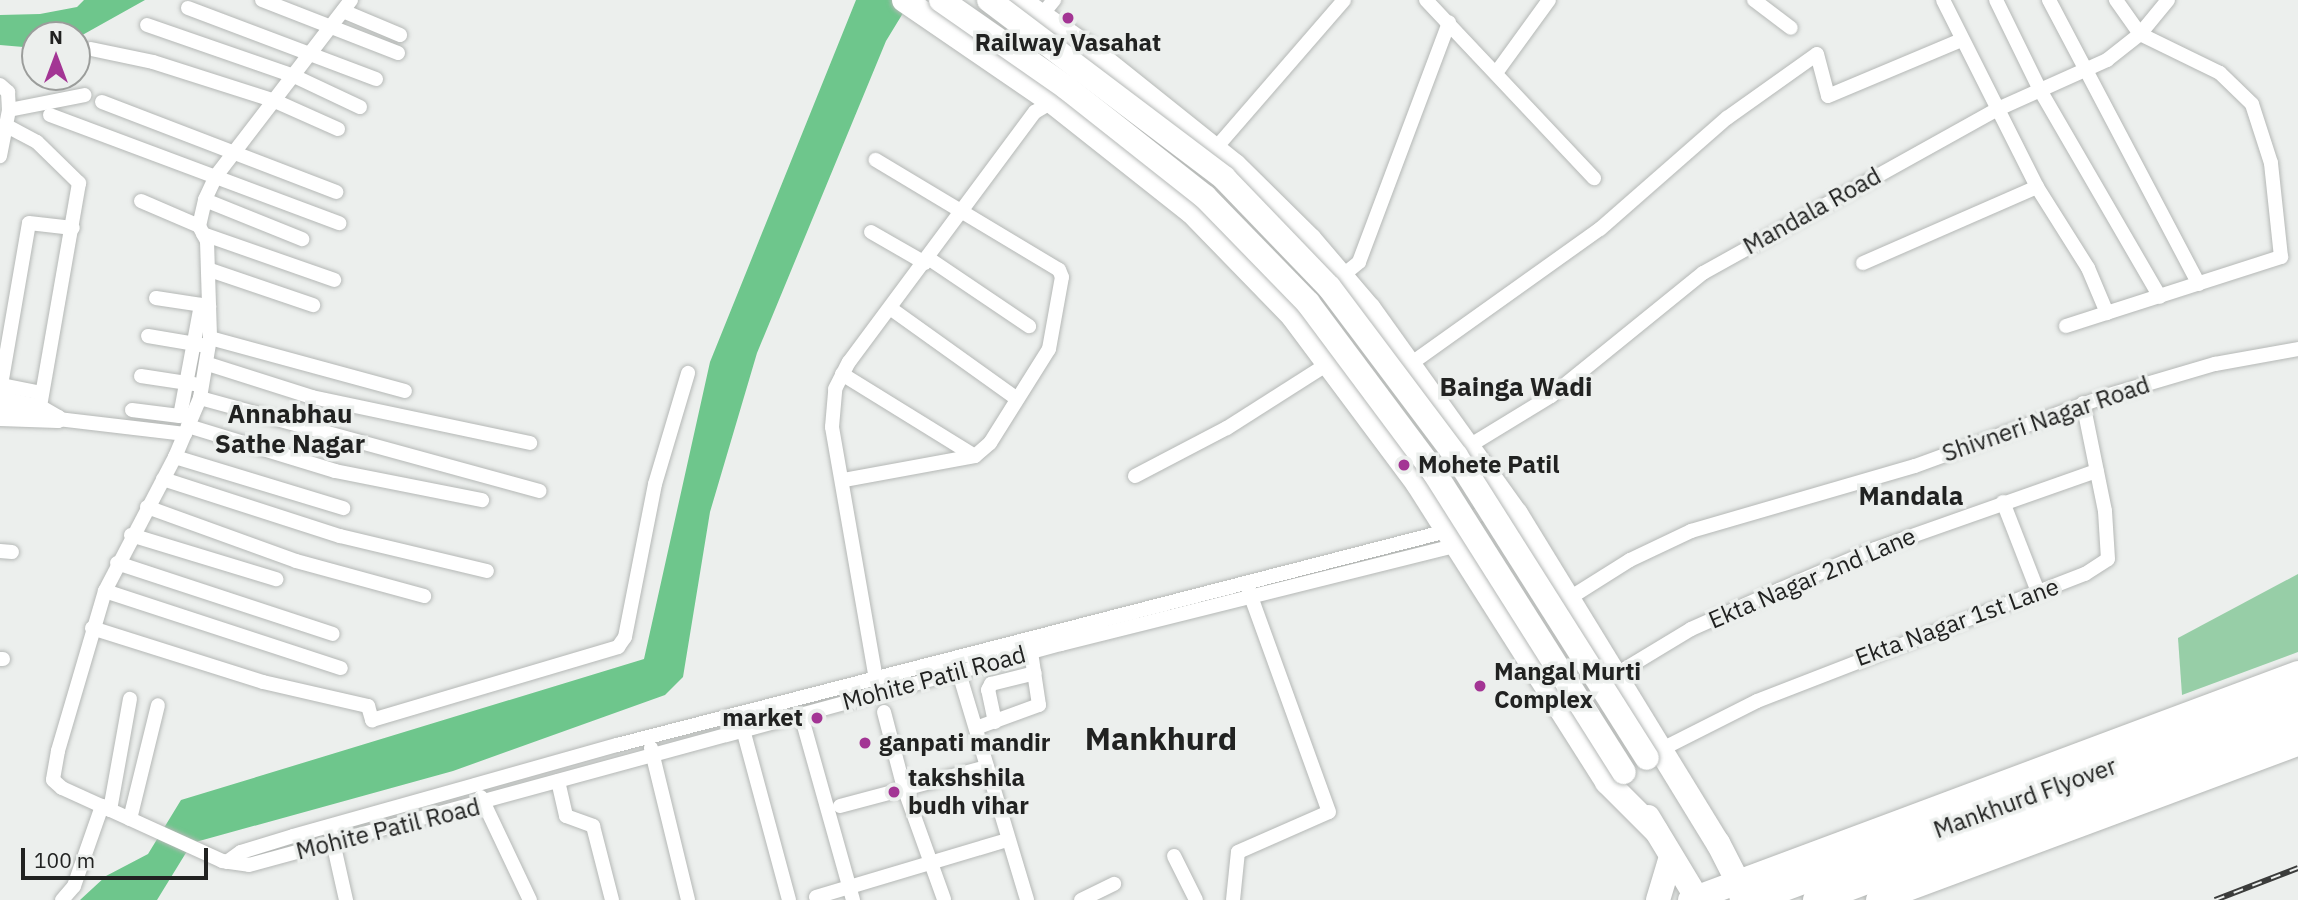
<!DOCTYPE html>
<style>
body{margin:0}
#map{position:relative;width:2298px;height:900px;overflow:hidden;background:#ecefed;font-family:"IBM Plex Sans",sans-serif}
div>[style]{position:absolute}
[style*='--x']{left:calc(var(--x)*1px);top:calc(var(--y)*1px);width:calc(var(--w)*1px);rotate:calc(var(--a)*1deg)}
.green>*{inset:0;background:#97cea7}
.water>*{inset:0;background:#6ec68c}
.roads{filter:drop-shadow(0 0 2px #b5b8b6) drop-shadow(0 0 2px #b5b8b6)}
.minor>*{height:14px;margin:-7px;padding:0 7px;transform-origin:7px;border-radius:7px;background:#fff}
.tertiary>*{height:18px;margin:-9px;padding:0 9px;transform-origin:9px;border-radius:9px;background:#fff}
.trunk>*{height:24px;margin:-12px;padding:0 12px;transform-origin:12px;border-radius:12px;background:#fff}
.motorway>*{height:26px;margin:-13px;padding:0 13px;transform-origin:13px;border-radius:13px;background:#fff}
.rail>*{height:6px;margin-top:-3px;transform-origin:0;background:repeating-linear-gradient(90deg,#ecefed 0 10px,#3b3c3b 0 20px);box-sizing:border-box;border-block:2px solid #3b3c3b}
.bridges{filter:drop-shadow(0 0 2px #b5b8b6) drop-shadow(0 0 2px #b5b8b6)}
.trunk-bridge>*{height:24px;margin:-12px;padding:0 12px;transform-origin:12px;border-radius:12px;background:#fff}
.dots>*{width:19px;height:19px;translate:-50% -50%;box-sizing:border-box;border:4px solid #ecefed;border-radius:50%}
span{translate:-50% -50%;white-space:nowrap;text-align:center;line-height:1.15;-webkit-text-stroke:7px #ecefed;paint-order:stroke}
.poi-label{font-size:24px;color:#212221;font-weight:700}
.left{translate:0 -50%;text-align:left}
.right{translate:-100% -50%;text-align:right}
.street-label{font-size:24px;color:#212221}
.neighbourhood-label{font-size:26px;color:#212221;font-weight:700}
.district-label{font-size:32px;color:#212221;font-weight:700}
.north{position:absolute;left:21px;top:21px;width:70px;height:70px;box-sizing:border-box;background:#ecefed;border:2px solid #9b9d9b;border-radius:50%;rotate:0deg;font-size:19px;font-weight:700;line-height:28px;text-align:center;color:#212221}
.north::after{content:'';display:block;margin:auto;width:24px;height:32px;background:#a33594;clip-path:polygon(50% 0,100% 100%,50% 72%,0 100%)}
.scale{position:absolute;left:21px;top:848px;width:187px;height:32px;box-sizing:border-box;border:4px solid #212221;border-top:0;padding-left:9px;font-size:21px;line-height:24px;white-space:nowrap;color:#212221;-webkit-text-stroke:5px #ecefed;paint-order:stroke}
</style>
<div id="map">
<div class="green">
<i style="clip-path:polygon(2298px 574px,2298px 652px,2182px 695px,2178px 638px)"></i>
</div>
<div class="water">
<i style="clip-path:polygon(84px 0,145px 0,77px 38px,35px 35px,35px 48px,0 45px,0 15px,40px 14px,77px 7px)"></i>
<i style="clip-path:polygon(856px 0,911px 0,886px 41px,757px 353px,710px 512px,683px 677px,665px 695px,453px 771px,192px 843px,157px 900px,80px 900px,106px 876px,148px 854px,181px 800px,644px 659px,710px 362px)"></i>
</div>
<div class="roads">
<div class="minor">
<i style="--x:262;--y:0;--w:146;--a:21.3"></i>
<i style="--x:351;--y:0;--w:222;--a:127.5"></i>
<i style="--x:216;--y:176;--w:26;--a:115"></i>
<i style="--x:205;--y:200;--w:27;--a:103"></i>
<i style="--x:199;--y:226;--w:17;--a:62"></i>
<i style="--x:207;--y:241;--w:97;--a:88.2"></i>
<i style="--x:210;--y:338;--w:61;--a:99.5"></i>
<i style="--x:200;--y:398;--w:64;--a:113"></i>
<i style="--x:175;--y:457;--w:151;--a:117.6"></i>
<i style="--x:105;--y:591;--w:167;--a:106.4"></i>
<i style="--x:58;--y:751;--w:29;--a:100"></i>
<i style="--x:53;--y:780;--w:12;--a:42"></i>
<i style="--x:62;--y:788;--w:176;--a:24.5"></i>
<i style="--x:222;--y:861;--w:27;--a:8"></i>
<i style="--x:249;--y:865;--w:842;--a:-15.23"></i>
<i style="--x:1061;--y:644;--w:414;--a:-14"></i>
<i style="--x:1426;--y:0;--w:245;--a:46.7"></i>
<i style="--x:1754;--y:0;--w:46;--a:37.1"></i>
<i style="--x:1943;--y:0;--w:209;--a:63.3"></i>
<i style="--x:2037;--y:187;--w:96;--a:57.8"></i>
<i style="--x:2088;--y:268;--w:49;--a:67.1"></i>
<i style="--x:1996;--y:0;--w:100;--a:63.9"></i>
<i style="--x:2040;--y:90;--w:239;--a:59.9"></i>
<i style="--x:2049;--y:0;--w:321;--a:62.2"></i>
<i style="--x:188;--y:8;--w:201;--a:20.7"></i>
<i style="--x:343;--y:11;--w:62;--a:22.8"></i>
<i style="--x:1041;--y:16;--w:21;--a:-51"></i>
<i style="--x:147;--y:25;--w:156;--a:19.1"></i>
<i style="--x:294;--y:76;--w:73;--a:25.2"></i>
<i style="--x:91;--y:49;--w:63;--a:11.8"></i>
<i style="--x:153;--y:62;--w:128;--a:17.7"></i>
<i style="--x:275;--y:101;--w:69;--a:24"></i>
<i style="--x:1496;--y:73;--w:90;--a:-54"></i>
<i style="--x:0;--y:85;--w:11;--a:41"></i>
<i style="--x:8;--y:92;--w:18;--a:87"></i>
<i style="--x:9;--y:110;--w:47;--a:101.1"></i>
<i style="--x:102;--y:102;--w:251;--a:21"></i>
<i style="--x:9;--y:110;--w:77;--a:-11.2"></i>
<i style="--x:50;--y:115;--w:309;--a:20.5"></i>
<i style="--x:5;--y:125;--w:36;--a:28"></i>
<i style="--x:37;--y:142;--w:59;--a:44.3"></i>
<i style="--x:79;--y:183;--w:238;--a:99.9"></i>
<i style="--x:1215;--y:149;--w:197;--a:-49.1"></i>
<i style="--x:205;--y:200;--w:105;--a:21.9"></i>
<i style="--x:141;--y:201;--w:63;--a:23.3"></i>
<i style="--x:871;--y:232;--w:62;--a:29.9"></i>
<i style="--x:203;--y:234;--w:139;--a:19.3"></i>
<i style="--x:928;--y:258;--w:122;--a:34"></i>
<i style="--x:1863;--y:263;--w:190;--a:-23.6"></i>
<i style="--x:210;--y:270;--w:109;--a:18.8"></i>
<i style="--x:1342;--y:276;--w:22;--a:-39"></i>
<i style="--x:1359;--y:262;--w:256;--a:-69.4"></i>
<i style="--x:156;--y:298;--w:54;--a:8.6"></i>
<i style="--x:890;--y:308;--w:156;--a:35.6"></i>
<i style="--x:2066;--y:326;--w:226;--a:-17.8"></i>
<i style="--x:2281;--y:257;--w:95;--a:-96.1"></i>
<i style="--x:2271;--y:163;--w:62;--a:-107.9"></i>
<i style="--x:2252;--y:104;--w:45;--a:-135.9"></i>
<i style="--x:2220;--y:73;--w:89;--a:-154"></i>
<i style="--x:2140;--y:34;--w:42;--a:-125.2"></i>
<i style="--x:148;--y:336;--w:54;--a:9.6"></i>
<i style="--x:210;--y:338;--w:202;--a:15.2"></i>
<i style="--x:208;--y:364;--w:109;--a:17.6"></i>
<i style="--x:312;--y:397;--w:223;--a:11.9"></i>
<i style="--x:1409;--y:365;--w:234;--a:-35.5"></i>
<i style="--x:1600;--y:229;--w:169;--a:-41.2"></i>
<i style="--x:1727;--y:118;--w:110;--a:-35.4"></i>
<i style="--x:1817;--y:54;--w:43;--a:75.3"></i>
<i style="--x:1828;--y:96;--w:144;--a:-22.8"></i>
<i style="--x:842;--y:374;--w:156;--a:31.7"></i>
<i style="--x:141;--y:376;--w:54;--a:8.6"></i>
<i style="--x:42;--y:393;--w:42;--a:-169"></i>
<i style="--x:1;--y:385;--w:164;--a:-80.2"></i>
<i style="--x:29;--y:223;--w:44;--a:6.5"></i>
<i style="--x:200;--y:398;--w:352;--a:15.3"></i>
<i style="--x:132;--y:410;--w:48;--a:7.1"></i>
<i style="--x:180;--y:416;--w:113;--a:-79.3"></i>
<i style="--x:58;--y:419;--w:128;--a:6.7"></i>
<i style="--x:188;--y:426;--w:154;--a:17"></i>
<i style="--x:335;--y:471;--w:150;--a:11.2"></i>
<i style="--x:1469;--y:446;--w:96;--a:-31.4"></i>
<i style="--x:1551;--y:396;--w:196;--a:-39"></i>
<i style="--x:1703;--y:273;--w:338;--a:-29.1"></i>
<i style="--x:1998;--y:109;--w:120;--a:-24.2"></i>
<i style="--x:2107;--y:60;--w:42;--a:-38.2"></i>
<i style="--x:2140;--y:34;--w:44;--a:-50.5"></i>
<i style="--x:175;--y:457;--w:176;--a:16.9"></i>
<i style="--x:1135;--y:476;--w:104;--a:-27.6"></i>
<i style="--x:1227;--y:428;--w:121;--a:-32.5"></i>
<i style="--x:163;--y:479;--w:186;--a:17.9"></i>
<i style="--x:340;--y:536;--w:151;--a:13.4"></i>
<i style="--x:844;--y:480;--w:133;--a:-10.4"></i>
<i style="--x:975;--y:456;--w:20;--a:-41"></i>
<i style="--x:990;--y:443;--w:111;--a:-57.9"></i>
<i style="--x:1049;--y:349;--w:73;--a:-79.8"></i>
<i style="--x:1062;--y:277;--w:8;--a:-113"></i>
<i style="--x:1059;--y:270;--w:214;--a:-149"></i>
<i style="--x:2003;--y:502;--w:97;--a:68.7"></i>
<i style="--x:147;--y:507;--w:158;--a:19.9"></i>
<i style="--x:296;--y:561;--w:133;--a:15.3"></i>
<i style="--x:131;--y:535;--w:152;--a:16.9"></i>
<i style="--x:0;--y:551;--w:12;--a:5"></i>
<i style="--x:117;--y:563;--w:227;--a:18.2"></i>
<i style="--x:105;--y:591;--w:248;--a:18.1"></i>
<i style="--x:1568;--y:599;--w:73;--a:-32.2"></i>
<i style="--x:1630;--y:560;--w:68;--a:-25.4"></i>
<i style="--x:1691;--y:531;--w:233;--a:-16.2"></i>
<i style="--x:1915;--y:466;--w:203;--a:-20.1"></i>
<i style="--x:2106;--y:396;--w:114;--a:-16.4"></i>
<i style="--x:2215;--y:364;--w:84;--a:-10.2"></i>
<i style="--x:92;--y:628;--w:179;--a:17.5"></i>
<i style="--x:263;--y:682;--w:108;--a:12.9"></i>
<i style="--x:368;--y:706;--w:15;--a:74"></i>
<i style="--x:372;--y:720;--w:257;--a:-16.5"></i>
<i style="--x:618;--y:647;--w:12;--a:-55"></i>
<i style="--x:625;--y:637;--w:156;--a:-78.9"></i>
<i style="--x:655;--y:484;--w:116;--a:-73.4"></i>
<i style="--x:0;--y:659;--w:3;--a:0"></i>
<i style="--x:956;--y:663;--w:247;--a:73.3"></i>
<i style="--x:1615;--y:675;--w:89;--a:-31.2"></i>
<i style="--x:1691;--y:629;--w:96;--a:-23.9"></i>
<i style="--x:1779;--y:590;--w:104;--a:-23.1"></i>
<i style="--x:1875;--y:549;--w:235;--a:-19.4"></i>
<i style="--x:877;--y:685;--w:262;--a:-99.9"></i>
<i style="--x:832;--y:427;--w:38;--a:-85"></i>
<i style="--x:835;--y:389;--w:30;--a:-63"></i>
<i style="--x:849;--y:362;--w:312;--a:-53.4"></i>
<i style="--x:1035;--y:112;--w:23;--a:-31"></i>
<i style="--x:884;--y:712;--w:79;--a:75.3"></i>
<i style="--x:904;--y:788;--w:118;--a:70.2"></i>
<i style="--x:801;--y:715;--w:192;--a:74.3"></i>
<i style="--x:741;--y:722;--w:184;--a:74.9"></i>
<i style="--x:995;--y:722;--w:33;--a:-102"></i>
<i style="--x:988;--y:690;--w:7;--a:-63"></i>
<i style="--x:991;--y:684;--w:45;--a:-14"></i>
<i style="--x:976;--y:728;--w:67;--a:-20.1"></i>
<i style="--x:1039;--y:705;--w:54;--a:-98.6"></i>
<i style="--x:651;--y:748;--w:156;--a:76.3"></i>
<i style="--x:1662;--y:749;--w:106;--a:-26.8"></i>
<i style="--x:1757;--y:701;--w:352;--a:-21.2"></i>
<i style="--x:2085;--y:574;--w:27;--a:-33"></i>
<i style="--x:2108;--y:559;--w:48;--a:-93.6"></i>
<i style="--x:2105;--y:511;--w:110;--a:-101.5"></i>
<i style="--x:558;--y:781;--w:36;--a:77"></i>
<i style="--x:566;--y:816;--w:29;--a:20"></i>
<i style="--x:593;--y:826;--w:76;--a:75.6"></i>
<i style="--x:481;--y:797;--w:114;--a:64.6"></i>
<i style="--x:840;--y:806;--w:152;--a:-14.9"></i>
<i style="--x:110;--y:810;--w:113;--a:-79.8"></i>
<i style="--x:130;--y:819;--w:117;--a:-76.2"></i>
<i style="--x:331;--y:833;--w:69;--a:77.4"></i>
<i style="--x:1174;--y:856;--w:49;--a:63.4"></i>
<i style="--x:227;--y:862;--w:17;--a:-36"></i>
<i style="--x:241;--y:852;--w:54;--a:-17.1"></i>
<i style="--x:293;--y:836;--w:337;--a:-15.7"></i>
<i style="--x:617;--y:745;--w:857;--a:-14.46"></i>
<i style="--x:1447;--y:531;--w:53;--a:-27.1"></i>
<i style="--x:816;--y:897;--w:199;--a:-16.6"></i>
<i style="--x:62;--y:900;--w:18;--a:-49"></i>
<i style="--x:74;--y:886;--w:85;--a:-70.7"></i>
<i style="--x:1081;--y:900;--w:37;--a:-26"></i>
<i style="--x:1233;--y:900;--w:48;--a:-84.1"></i>
<i style="--x:1238;--y:852;--w:99;--a:-23.7"></i>
<i style="--x:1329;--y:812;--w:235;--a:-109.9"></i>
</div>
<div class="tertiary">
<i style="--x:0;--y:400;--w:40;--a:12"></i>
<i style="--x:39;--y:408;--w:22;--a:30"></i>
<i style="--x:0;--y:417;--w:58;--a:2"></i>
</div>
<div class="trunk">
<i style="--x:904;--y:0;--w:181;--a:34.4"></i>
<i style="--x:1053;--y:102;--w:177;--a:38.4"></i>
<i style="--x:1192;--y:212;--w:145;--a:45.8"></i>
<i style="--x:1293;--y:316;--w:209;--a:53.3"></i>
<i style="--x:1418;--y:484;--w:353;--a:57.6"></i>
<i style="--x:1607;--y:782;--w:69;--a:45"></i>
<i style="--x:1018;--y:0;--w:94;--a:35"></i>
<i style="--x:1095;--y:54;--w:179;--a:38.7"></i>
<i style="--x:1235;--y:166;--w:105;--a:44.6"></i>
<i style="--x:1310;--y:240;--w:91;--a:49.5"></i>
<i style="--x:1369;--y:309;--w:252;--a:54.4"></i>
<i style="--x:1516;--y:514;--w:386;--a:58.5"></i>
<i style="--x:1718;--y:843;--w:44;--a:62.9"></i>
<i style="--x:1738;--y:882;--w:18;--a:77"></i>
<i style="--x:1648;--y:817;--w:97;--a:58.9"></i>
<i style="--x:1658;--y:900;--w:42;--a:-73.3"></i>
<i style="--x:1690;--y:900;--w:649;--a:-20.47"></i>
<i style="--x:1878;--y:900;--w:448;--a:-20.4"></i>
</div>
<div class="motorway">
<i style="--x:1752;--y:900;--w:583;--a:-20.49"></i>
<i style="--x:1816;--y:900;--w:515;--a:-20.48"></i>
</div>
</div>
<div class="rail">
<i style="--x:2215;--y:900;--w:89;--a:-21.1"></i>
</div>
<div class="bridges">
<div class="trunk-bridge">
<i style="--x:941;--y:0;--w:154;--a:34.9"></i>
<i style="--x:1067;--y:88;--w:176;--a:38.3"></i>
<i style="--x:1205;--y:197;--w:148;--a:45.8"></i>
<i style="--x:1308;--y:303;--w:211;--a:53.3"></i>
<i style="--x:1434;--y:472;--w:355;--a:57.7"></i>
<i style="--x:989;--y:0;--w:295;--a:37.1"></i>
<i style="--x:1224;--y:178;--w:151;--a:46.1"></i>
<i style="--x:1329;--y:287;--w:211;--a:53.1"></i>
<i style="--x:1456;--y:456;--w:357;--a:57.7"></i>
</div>
</div>
<div class="dots">
<i style="left:1068px;top:18px;background:#a33594"></i>
<i style="left:1404px;top:465px;background:#a33594"></i>
<i style="left:1480px;top:686px;background:#a33594"></i>
<i style="left:817px;top:718px;background:#a33594"></i>
<i style="left:865px;top:743px;background:#a33594"></i>
<i style="left:894px;top:792px;background:#a33594"></i>
</div>
<div class="poi-label">
<span style="left:1068px;top:43px">Railway Vasahat</span>
<span class="left" style="left:1418px;top:465px">Mohete Patil</span>
<span class="left" style="left:1494px;top:686px">Mangal Murti<br>Complex</span>
<span class="right" style="left:803px;top:718px">market</span>
<span class="left" style="left:879px;top:743px">ganpati mandir</span>
<span class="left" style="left:908px;top:792px">takshshila<br>budh vihar</span>
</div>
<div class="street-label">
<span style="left:1812px;top:211px;rotate:-29deg">Mandala Road</span>
<span style="left:2046px;top:419px;rotate:-19deg">Shivneri Nagar Road</span>
<span style="left:1812px;top:578px;rotate:-23deg">Ekta Nagar 2nd Lane</span>
<span style="left:1957px;top:622px;rotate:-20deg">Ekta Nagar 1st Lane</span>
<span style="left:934px;top:678px;rotate:-15deg">Mohite Patil Road</span>
<span style="left:2025px;top:798px;rotate:-20deg">Mankhurd Flyover</span>
<span style="left:388px;top:829px;rotate:-14deg">Mohite Patil Road</span>
</div>
<div class="neighbourhood-label">
<span style="left:1516px;top:387px">Bainga Wadi</span>
<span style="left:290px;top:429px">Annabhau<br>Sathe Nagar</span>
<span style="left:1911px;top:496px">Mandala</span>
</div>
<div class="district-label">
<span style="left:1161px;top:738px">Mankhurd</span>
</div>
<div class="north">N</div>
<div class="scale">100 m</div>
</div>
